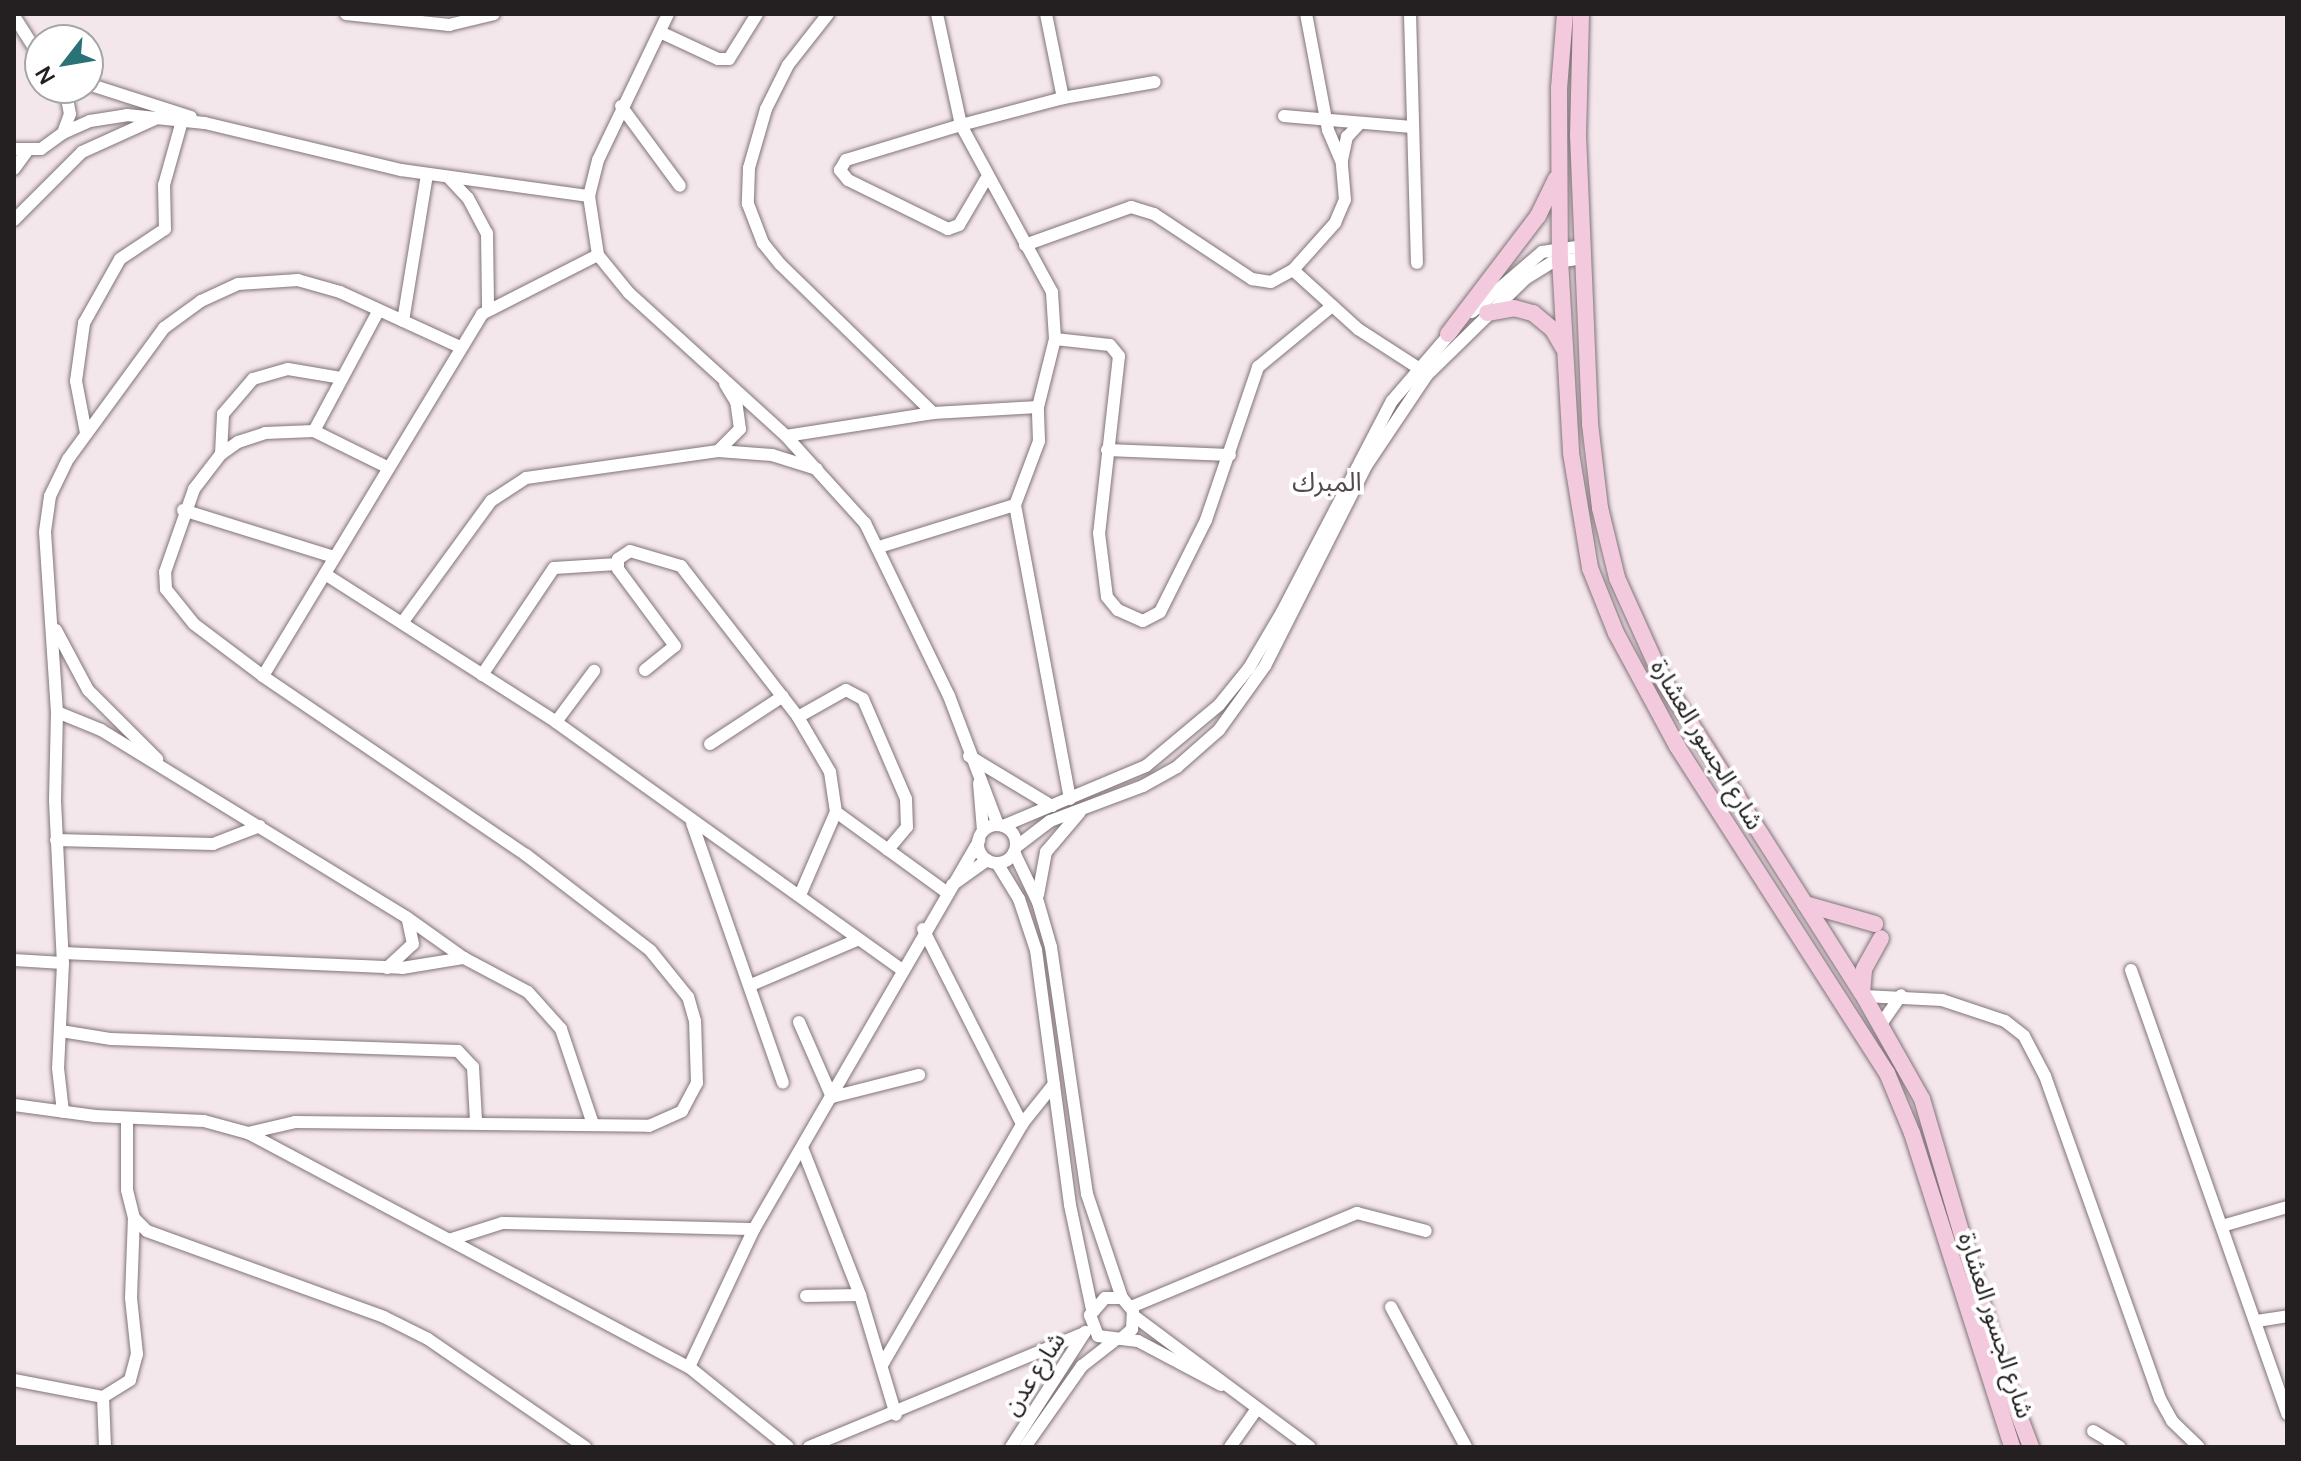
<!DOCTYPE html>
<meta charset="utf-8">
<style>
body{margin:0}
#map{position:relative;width:2301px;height:1461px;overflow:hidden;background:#f4e7ec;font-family:Manrope,"Noto Sans Arabic",sans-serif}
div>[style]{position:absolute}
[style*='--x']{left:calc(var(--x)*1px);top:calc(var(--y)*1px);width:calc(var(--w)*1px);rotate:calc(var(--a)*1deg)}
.roads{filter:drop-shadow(0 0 2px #807479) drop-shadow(0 0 2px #807479)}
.minor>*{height:12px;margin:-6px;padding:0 6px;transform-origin:6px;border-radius:6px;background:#fff}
.minor>.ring{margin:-6px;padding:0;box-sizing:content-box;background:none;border:12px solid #fff;border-radius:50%}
.major>*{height:16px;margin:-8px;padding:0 8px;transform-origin:8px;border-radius:8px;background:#f3cadd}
span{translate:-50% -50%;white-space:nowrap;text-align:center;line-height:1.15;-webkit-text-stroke:8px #fff;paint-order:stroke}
.street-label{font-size:24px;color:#242022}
.neighbourhood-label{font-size:26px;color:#54494e}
.frame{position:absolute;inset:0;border:16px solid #242022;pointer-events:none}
.north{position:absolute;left:24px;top:24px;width:80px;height:80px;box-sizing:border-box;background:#fff;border:2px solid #a7a6a7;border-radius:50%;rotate:239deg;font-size:22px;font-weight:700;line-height:32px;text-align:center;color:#242022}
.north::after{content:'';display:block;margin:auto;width:28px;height:36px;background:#297377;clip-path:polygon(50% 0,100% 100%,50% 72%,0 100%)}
</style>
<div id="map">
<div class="roads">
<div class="minor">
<i style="--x:346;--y:14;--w:104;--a:6.1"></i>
<i style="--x:449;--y:25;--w:46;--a:-13.7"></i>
<i style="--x:668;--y:14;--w:162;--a:115.6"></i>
<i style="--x:598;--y:160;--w:37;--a:104"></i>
<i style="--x:589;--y:196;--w:60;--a:81.3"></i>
<i style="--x:598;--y:255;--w:49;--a:50.8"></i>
<i style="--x:629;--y:293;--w:212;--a:42.3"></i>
<i style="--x:786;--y:436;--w:118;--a:47.8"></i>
<i style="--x:865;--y:523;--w:192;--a:64.1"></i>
<i style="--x:949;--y:696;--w:138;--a:69.2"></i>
<i style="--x:828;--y:14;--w:65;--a:128.1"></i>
<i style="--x:788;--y:65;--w:49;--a:116.6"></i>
<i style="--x:766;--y:109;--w:61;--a:106.1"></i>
<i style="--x:749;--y:168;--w:36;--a:92"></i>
<i style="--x:748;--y:204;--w:42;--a:69"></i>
<i style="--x:763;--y:243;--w:27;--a:51"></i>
<i style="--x:780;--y:264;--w:214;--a:44.2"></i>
<i style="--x:1046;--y:14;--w:86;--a:78.6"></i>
<i style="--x:1410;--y:14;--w:249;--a:88.4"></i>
<i style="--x:14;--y:16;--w:49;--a:57.6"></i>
<i style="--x:660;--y:32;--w:64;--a:25"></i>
<i style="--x:718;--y:59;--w:11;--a:0"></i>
<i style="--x:729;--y:59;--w:53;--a:-58.1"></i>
<i style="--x:88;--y:84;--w:108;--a:17.8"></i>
<i style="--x:621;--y:106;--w:99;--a:53.6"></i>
<i style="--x:1284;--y:116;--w:128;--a:4.9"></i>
<i style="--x:63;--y:133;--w:30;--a:-24"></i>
<i style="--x:90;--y:121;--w:37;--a:-9"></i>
<i style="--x:127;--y:115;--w:78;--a:5.9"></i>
<i style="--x:205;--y:123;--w:202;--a:13.5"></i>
<i style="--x:401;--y:170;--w:190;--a:7.9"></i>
<i style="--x:14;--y:149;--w:27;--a:0"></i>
<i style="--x:41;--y:149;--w:27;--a:-36"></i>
<i style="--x:63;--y:133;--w:20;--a:-70"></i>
<i style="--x:70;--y:114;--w:26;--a:-101"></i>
<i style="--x:1342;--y:160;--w:24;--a:-78"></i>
<i style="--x:1347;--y:137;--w:19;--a:-47"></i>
<i style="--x:14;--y:169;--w:22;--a:-54"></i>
<i style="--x:450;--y:179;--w:26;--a:47"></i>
<i style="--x:468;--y:198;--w:40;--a:62"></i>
<i style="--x:487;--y:233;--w:75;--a:89.2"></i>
<i style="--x:986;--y:179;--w:53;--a:120.4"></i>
<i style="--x:959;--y:225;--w:12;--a:160"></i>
<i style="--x:948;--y:229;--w:111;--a:-153.9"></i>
<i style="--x:848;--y:180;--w:13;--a:-129"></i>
<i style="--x:840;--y:170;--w:12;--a:-59"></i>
<i style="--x:846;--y:160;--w:120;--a:-16.9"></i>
<i style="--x:961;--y:125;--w:106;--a:-14.8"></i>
<i style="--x:1063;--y:98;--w:93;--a:-9.9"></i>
<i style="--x:14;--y:220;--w:96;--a:-45"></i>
<i style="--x:82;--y:152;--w:80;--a:-24.3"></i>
<i style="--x:1025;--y:245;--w:113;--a:-19.7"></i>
<i style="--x:1131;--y:207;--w:24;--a:17"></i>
<i style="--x:1154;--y:214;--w:118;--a:33.6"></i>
<i style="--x:1252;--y:279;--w:19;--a:9"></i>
<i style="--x:1271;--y:282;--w:25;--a:-29"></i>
<i style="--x:1293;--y:270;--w:63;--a:-48.2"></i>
<i style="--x:1335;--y:223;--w:25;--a:-67"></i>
<i style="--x:1345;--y:200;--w:37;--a:-95"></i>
<i style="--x:1342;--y:163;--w:36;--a:-113"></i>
<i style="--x:1328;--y:130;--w:118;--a:-100.7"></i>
<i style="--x:1293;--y:270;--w:88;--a:42.2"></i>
<i style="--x:1358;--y:329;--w:77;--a:32.9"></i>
<i style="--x:1472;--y:312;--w:92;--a:-40.6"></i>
<i style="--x:1542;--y:252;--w:40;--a:-8.5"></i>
<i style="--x:403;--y:321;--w:148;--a:-80.7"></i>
<i style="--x:1055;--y:339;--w:55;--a:6.2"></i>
<i style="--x:1110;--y:345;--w:14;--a:51"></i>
<i style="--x:1119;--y:356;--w:178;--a:96.4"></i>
<i style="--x:1099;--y:533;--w:64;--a:82.9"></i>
<i style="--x:1107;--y:597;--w:17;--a:50"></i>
<i style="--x:1118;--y:610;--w:27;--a:24"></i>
<i style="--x:1143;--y:621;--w:19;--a:-28"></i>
<i style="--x:1160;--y:612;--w:103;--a:-63.4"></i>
<i style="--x:1206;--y:520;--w:162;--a:-71.2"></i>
<i style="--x:1258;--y:367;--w:96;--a:-39.5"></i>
<i style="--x:460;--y:347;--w:132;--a:-155.4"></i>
<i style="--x:340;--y:292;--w:44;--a:-164.1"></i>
<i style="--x:298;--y:280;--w:60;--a:176.2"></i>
<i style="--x:238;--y:284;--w:41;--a:155.3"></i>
<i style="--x:201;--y:301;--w:46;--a:143.9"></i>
<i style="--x:164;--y:328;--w:162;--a:126.2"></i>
<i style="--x:68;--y:459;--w:41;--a:115.9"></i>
<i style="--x:50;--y:496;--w:36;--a:98"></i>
<i style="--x:45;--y:532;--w:180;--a:86.2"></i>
<i style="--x:57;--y:712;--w:48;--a:22.2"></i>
<i style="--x:101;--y:730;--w:358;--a:31.5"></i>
<i style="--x:406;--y:917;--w:71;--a:35.3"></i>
<i style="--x:464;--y:958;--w:72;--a:28"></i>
<i style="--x:528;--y:992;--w:50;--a:48.3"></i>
<i style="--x:561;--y:1029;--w:100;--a:71.4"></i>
<i style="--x:314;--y:431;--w:137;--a:-61.8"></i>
<i style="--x:86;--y:433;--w:53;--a:-100.9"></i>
<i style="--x:76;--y:381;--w:59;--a:-82.1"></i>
<i style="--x:84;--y:323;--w:73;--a:-60.6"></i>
<i style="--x:120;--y:259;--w:54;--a:-33.7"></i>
<i style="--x:165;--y:229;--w:44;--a:-91.3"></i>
<i style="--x:164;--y:185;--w:66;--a:-74.3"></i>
<i style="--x:786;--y:436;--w:149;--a:-8.9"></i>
<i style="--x:933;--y:413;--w:105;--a:-3.3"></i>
<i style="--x:1107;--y:450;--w:123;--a:2.3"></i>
<i style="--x:718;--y:451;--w:31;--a:-45"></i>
<i style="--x:740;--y:429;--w:27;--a:-98"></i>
<i style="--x:736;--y:402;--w:21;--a:-121"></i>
<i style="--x:221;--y:454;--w:40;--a:-87.1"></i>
<i style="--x:223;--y:414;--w:46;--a:-49.4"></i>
<i style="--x:253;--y:379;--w:36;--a:-16"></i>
<i style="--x:288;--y:369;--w:55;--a:9.5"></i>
<i style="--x:1015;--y:505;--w:299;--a:79.4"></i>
<i style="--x:183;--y:510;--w:158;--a:17.3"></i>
<i style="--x:879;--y:547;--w:142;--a:-17.2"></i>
<i style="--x:1015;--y:505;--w:68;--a:-69.4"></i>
<i style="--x:1039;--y:441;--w:34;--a:-92"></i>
<i style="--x:1038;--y:407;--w:70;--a:-76"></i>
<i style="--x:1055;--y:339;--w:47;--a:-93.7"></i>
<i style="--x:1052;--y:292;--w:190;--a:-118.6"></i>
<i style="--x:961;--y:125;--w:114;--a:-102.2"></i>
<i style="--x:325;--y:574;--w:274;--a:32.6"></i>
<i style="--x:556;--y:722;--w:424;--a:35.6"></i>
<i style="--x:402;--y:623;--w:151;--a:-53.9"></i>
<i style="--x:491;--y:501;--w:42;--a:-33.3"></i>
<i style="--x:526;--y:478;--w:194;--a:-8"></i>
<i style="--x:718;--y:451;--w:54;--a:4.2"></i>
<i style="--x:772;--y:455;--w:47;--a:17.3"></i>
<i style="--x:56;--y:630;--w:68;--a:61.9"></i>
<i style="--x:88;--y:690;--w:98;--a:45"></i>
<i style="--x:645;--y:670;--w:38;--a:-39"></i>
<i style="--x:675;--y:646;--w:96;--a:-126.5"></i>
<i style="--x:618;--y:569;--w:10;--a:-90"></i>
<i style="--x:618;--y:559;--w:14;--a:-34"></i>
<i style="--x:630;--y:551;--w:53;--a:16.4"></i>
<i style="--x:681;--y:566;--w:191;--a:52.2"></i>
<i style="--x:798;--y:717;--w:64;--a:59.8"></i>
<i style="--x:830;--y:772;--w:40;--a:81.5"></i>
<i style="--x:836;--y:812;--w:136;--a:36"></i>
<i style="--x:482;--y:675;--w:129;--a:-56.1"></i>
<i style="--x:554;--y:568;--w:63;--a:-3.6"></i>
<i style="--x:263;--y:676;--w:423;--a:-58.8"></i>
<i style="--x:482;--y:314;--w:130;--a:-27"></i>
<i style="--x:57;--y:712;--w:89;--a:91.3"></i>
<i style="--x:55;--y:801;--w:162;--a:87.2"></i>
<i style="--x:63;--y:963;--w:105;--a:92.7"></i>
<i style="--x:58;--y:1068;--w:44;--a:83.5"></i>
<i style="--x:798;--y:717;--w:55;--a:-29.4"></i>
<i style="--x:846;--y:690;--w:19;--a:28"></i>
<i style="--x:863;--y:699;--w:109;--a:66.7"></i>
<i style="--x:906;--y:799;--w:28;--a:88"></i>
<i style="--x:907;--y:827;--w:30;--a:130"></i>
<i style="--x:556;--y:722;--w:64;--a:-53.3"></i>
<i style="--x:710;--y:744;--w:87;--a:-33.3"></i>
<i style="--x:969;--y:756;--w:97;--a:31.1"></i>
<i style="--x:979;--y:783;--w:48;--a:85.2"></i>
<i style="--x:692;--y:823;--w:275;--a:70.7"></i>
<i class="ring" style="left:978px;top:825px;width:26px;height:26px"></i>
<i style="--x:1003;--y:826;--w:155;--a:-22.8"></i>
<i style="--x:1146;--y:766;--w:95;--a:-39.9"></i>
<i style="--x:1219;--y:705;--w:48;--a:-51"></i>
<i style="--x:1249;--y:668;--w:65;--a:-59.5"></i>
<i style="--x:1282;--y:612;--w:238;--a:-62.5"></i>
<i style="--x:1392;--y:401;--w:94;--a:-49.3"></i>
<i style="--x:56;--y:840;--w:157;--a:1.5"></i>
<i style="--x:213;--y:844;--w:50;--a:-21"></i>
<i style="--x:1016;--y:847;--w:43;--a:-37.4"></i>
<i style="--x:1050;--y:821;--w:99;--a:-20.6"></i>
<i style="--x:1143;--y:786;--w:39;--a:-29"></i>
<i style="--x:1177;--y:767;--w:56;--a:-41.4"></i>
<i style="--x:1219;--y:730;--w:79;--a:-54.3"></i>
<i style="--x:1265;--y:666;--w:224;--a:-63.2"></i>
<i style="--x:1366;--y:466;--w:110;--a:-56.2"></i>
<i style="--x:1427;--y:375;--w:137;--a:-44.4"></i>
<i style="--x:1525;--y:279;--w:31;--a:-32"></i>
<i style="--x:1551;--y:263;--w:32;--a:-9"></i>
<i style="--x:1014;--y:852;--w:55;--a:64.4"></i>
<i style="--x:1038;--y:902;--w:47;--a:73.9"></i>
<i style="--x:1051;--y:947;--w:250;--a:81.7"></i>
<i style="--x:1087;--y:1194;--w:110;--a:71.4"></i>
<i style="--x:997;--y:863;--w:42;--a:58.6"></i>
<i style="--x:1019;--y:899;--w:54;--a:71.6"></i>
<i style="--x:1036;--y:950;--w:257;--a:82.4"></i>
<i style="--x:1070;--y:1205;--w:106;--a:78.1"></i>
<i style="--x:952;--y:885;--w:43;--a:-35.5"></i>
<i style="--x:800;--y:895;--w:90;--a:-66.6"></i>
<i style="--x:1038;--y:895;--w:44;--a:-79.5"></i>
<i style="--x:1046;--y:852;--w:52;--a:-49.6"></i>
<i style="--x:923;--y:929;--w:219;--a:63.1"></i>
<i style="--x:63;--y:953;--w:339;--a:2.5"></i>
<i style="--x:402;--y:968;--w:63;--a:-9.2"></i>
<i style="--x:14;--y:960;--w:49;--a:3.5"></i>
<i style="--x:387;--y:968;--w:35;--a:-43"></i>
<i style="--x:413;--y:944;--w:25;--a:-102"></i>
<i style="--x:2131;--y:970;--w:471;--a:70.6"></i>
<i style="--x:751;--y:985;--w:115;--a:-23"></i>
<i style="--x:1864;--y:996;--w:78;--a:2.9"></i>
<i style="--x:1942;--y:1000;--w:66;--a:18.4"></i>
<i style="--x:2005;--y:1021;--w:24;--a:38"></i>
<i style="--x:2024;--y:1036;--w:45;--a:62.3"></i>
<i style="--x:2045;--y:1076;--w:343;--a:70.4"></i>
<i style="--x:2160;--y:1399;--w:25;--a:61"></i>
<i style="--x:2172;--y:1421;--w:37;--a:44"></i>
<i style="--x:799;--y:1022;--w:82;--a:66.3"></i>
<i style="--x:832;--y:1097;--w:90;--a:-14.2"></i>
<i style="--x:1881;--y:1024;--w:35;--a:-55"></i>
<i style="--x:61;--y:1031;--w:51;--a:9.1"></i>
<i style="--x:111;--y:1039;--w:347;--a:2"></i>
<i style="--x:458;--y:1051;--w:22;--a:47"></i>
<i style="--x:473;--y:1067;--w:54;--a:86.8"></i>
<i style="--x:14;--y:1105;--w:82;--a:7.7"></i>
<i style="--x:95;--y:1116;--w:109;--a:2.6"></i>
<i style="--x:204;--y:1121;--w:46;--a:15.3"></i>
<i style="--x:248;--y:1133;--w:499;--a:28"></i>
<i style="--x:689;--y:1367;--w:127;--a:38.9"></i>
<i style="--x:127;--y:1118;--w:72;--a:90"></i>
<i style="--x:127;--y:1190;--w:29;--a:76"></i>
<i style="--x:134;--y:1218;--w:18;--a:45"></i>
<i style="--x:147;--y:1231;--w:252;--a:19.9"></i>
<i style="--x:384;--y:1317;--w:49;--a:26.6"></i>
<i style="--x:428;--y:1339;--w:191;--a:34.5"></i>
<i style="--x:248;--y:1133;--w:48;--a:-13.2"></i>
<i style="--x:295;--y:1122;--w:354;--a:0.6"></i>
<i style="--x:649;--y:1126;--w:36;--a:-24"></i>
<i style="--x:682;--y:1111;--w:32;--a:-62"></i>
<i style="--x:697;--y:1083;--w:62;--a:-91.8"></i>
<i style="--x:695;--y:1021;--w:25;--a:-106"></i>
<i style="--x:688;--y:997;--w:60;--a:-129"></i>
<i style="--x:650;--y:950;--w:156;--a:-142.5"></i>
<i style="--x:526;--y:855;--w:318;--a:-145.8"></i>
<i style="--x:263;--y:676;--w:86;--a:-143"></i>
<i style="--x:194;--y:624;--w:45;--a:-128.7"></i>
<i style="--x:166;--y:589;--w:17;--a:-93"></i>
<i style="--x:165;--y:572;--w:88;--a:-70.7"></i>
<i style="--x:194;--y:489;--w:44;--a:-52.4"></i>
<i style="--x:221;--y:454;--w:21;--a:-35"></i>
<i style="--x:238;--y:442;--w:28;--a:-18"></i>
<i style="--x:265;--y:433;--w:49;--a:-2.3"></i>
<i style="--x:314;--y:431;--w:81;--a:26.3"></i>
<i style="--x:803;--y:1150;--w:156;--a:68.5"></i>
<i style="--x:860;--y:1295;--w:125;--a:73.3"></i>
<i style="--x:2222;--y:1226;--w:68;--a:-16.3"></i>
<i style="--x:452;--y:1239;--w:52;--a:-17.7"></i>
<i style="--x:502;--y:1223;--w:252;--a:1.4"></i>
<i style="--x:806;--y:1296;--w:54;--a:-1.1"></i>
<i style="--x:1131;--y:1307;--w:245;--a:-22.6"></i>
<i style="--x:1357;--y:1213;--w:71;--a:14.6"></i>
<i style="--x:1391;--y:1307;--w:159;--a:61.8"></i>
<i style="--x:1134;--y:1316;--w:219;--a:36.7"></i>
<i style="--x:2257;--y:1321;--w:30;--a:-9"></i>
<i style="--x:1121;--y:1339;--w:15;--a:-42"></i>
<i style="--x:1132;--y:1329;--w:18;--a:-87"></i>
<i style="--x:1133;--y:1311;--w:17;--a:-130"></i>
<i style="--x:1122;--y:1298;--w:17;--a:180"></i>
<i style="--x:1105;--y:1298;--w:23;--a:131"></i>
<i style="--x:1090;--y:1315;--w:22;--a:69"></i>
<i style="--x:1098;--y:1336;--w:40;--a:7.1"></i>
<i style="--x:1138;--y:1341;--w:94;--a:27.9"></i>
<i style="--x:882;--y:1365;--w:279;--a:-59.8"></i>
<i style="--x:1022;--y:1124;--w:51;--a:-51.3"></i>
<i style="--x:689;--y:1367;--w:153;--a:-64.8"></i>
<i style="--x:754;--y:1229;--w:449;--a:-59.9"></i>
<i style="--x:14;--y:1380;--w:91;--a:10.8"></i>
<i style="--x:103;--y:1397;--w:32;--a:-32"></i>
<i style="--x:130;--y:1380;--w:27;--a:-75"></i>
<i style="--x:137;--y:1354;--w:56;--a:-96.1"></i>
<i style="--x:131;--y:1298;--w:80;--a:-87.9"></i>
<i style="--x:103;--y:1397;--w:50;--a:87.7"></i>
<i style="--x:2093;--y:1431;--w:31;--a:31"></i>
<i style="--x:809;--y:1447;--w:298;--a:-22.5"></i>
<i style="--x:1011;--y:1447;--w:137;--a:-57.2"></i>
<i style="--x:1025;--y:1447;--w:99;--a:-54.9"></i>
<i style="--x:1082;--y:1366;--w:41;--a:-38"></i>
<i style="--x:1230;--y:1447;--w:45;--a:-54.9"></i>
</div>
<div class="major">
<i style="--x:1565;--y:14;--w:74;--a:94.6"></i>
<i style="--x:1559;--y:88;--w:172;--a:89.7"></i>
<i style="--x:1560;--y:260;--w:193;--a:86.7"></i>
<i style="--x:1571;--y:453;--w:117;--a:80.6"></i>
<i style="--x:1590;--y:568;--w:70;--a:68.2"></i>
<i style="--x:1616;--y:633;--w:128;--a:61.6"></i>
<i style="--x:1677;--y:746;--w:389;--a:57.3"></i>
<i style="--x:1887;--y:1073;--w:65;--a:67.4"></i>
<i style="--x:1912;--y:1133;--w:330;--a:72.3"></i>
<i style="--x:1581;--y:14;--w:121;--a:91.4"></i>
<i style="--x:1578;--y:135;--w:289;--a:87.6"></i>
<i style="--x:1590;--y:424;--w:85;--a:83.2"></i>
<i style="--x:1600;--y:508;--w:72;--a:76.3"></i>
<i style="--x:1617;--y:578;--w:112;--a:65.7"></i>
<i style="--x:1663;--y:680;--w:371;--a:57.6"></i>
<i style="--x:1862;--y:993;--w:122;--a:60.5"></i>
<i style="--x:1922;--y:1099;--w:280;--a:73.6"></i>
<i style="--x:2001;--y:1368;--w:85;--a:69.2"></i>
<i style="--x:1487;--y:313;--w:27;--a:-10"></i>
<i style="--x:1514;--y:308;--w:20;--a:15"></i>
<i style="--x:1533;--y:313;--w:26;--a:40"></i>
<i style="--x:1553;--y:330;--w:20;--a:60"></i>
<i style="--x:1448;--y:334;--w:148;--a:-52.7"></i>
<i style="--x:1538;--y:216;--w:41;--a:-64.1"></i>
<i style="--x:1805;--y:904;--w:73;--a:15.9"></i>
<i style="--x:1862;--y:993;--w:24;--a:-85"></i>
<i style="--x:1864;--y:969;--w:35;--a:-61"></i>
</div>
</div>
<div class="street-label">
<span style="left:1708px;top:744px;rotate:59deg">شارع الجسور العشارة</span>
<span style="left:1997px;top:1325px;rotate:72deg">شارع الجسور العشارة</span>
<span style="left:1033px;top:1373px;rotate:-57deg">شارع عدن</span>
</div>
<div class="neighbourhood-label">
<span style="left:1327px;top:482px">المبرك</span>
</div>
<div class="frame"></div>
<div class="north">N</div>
</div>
